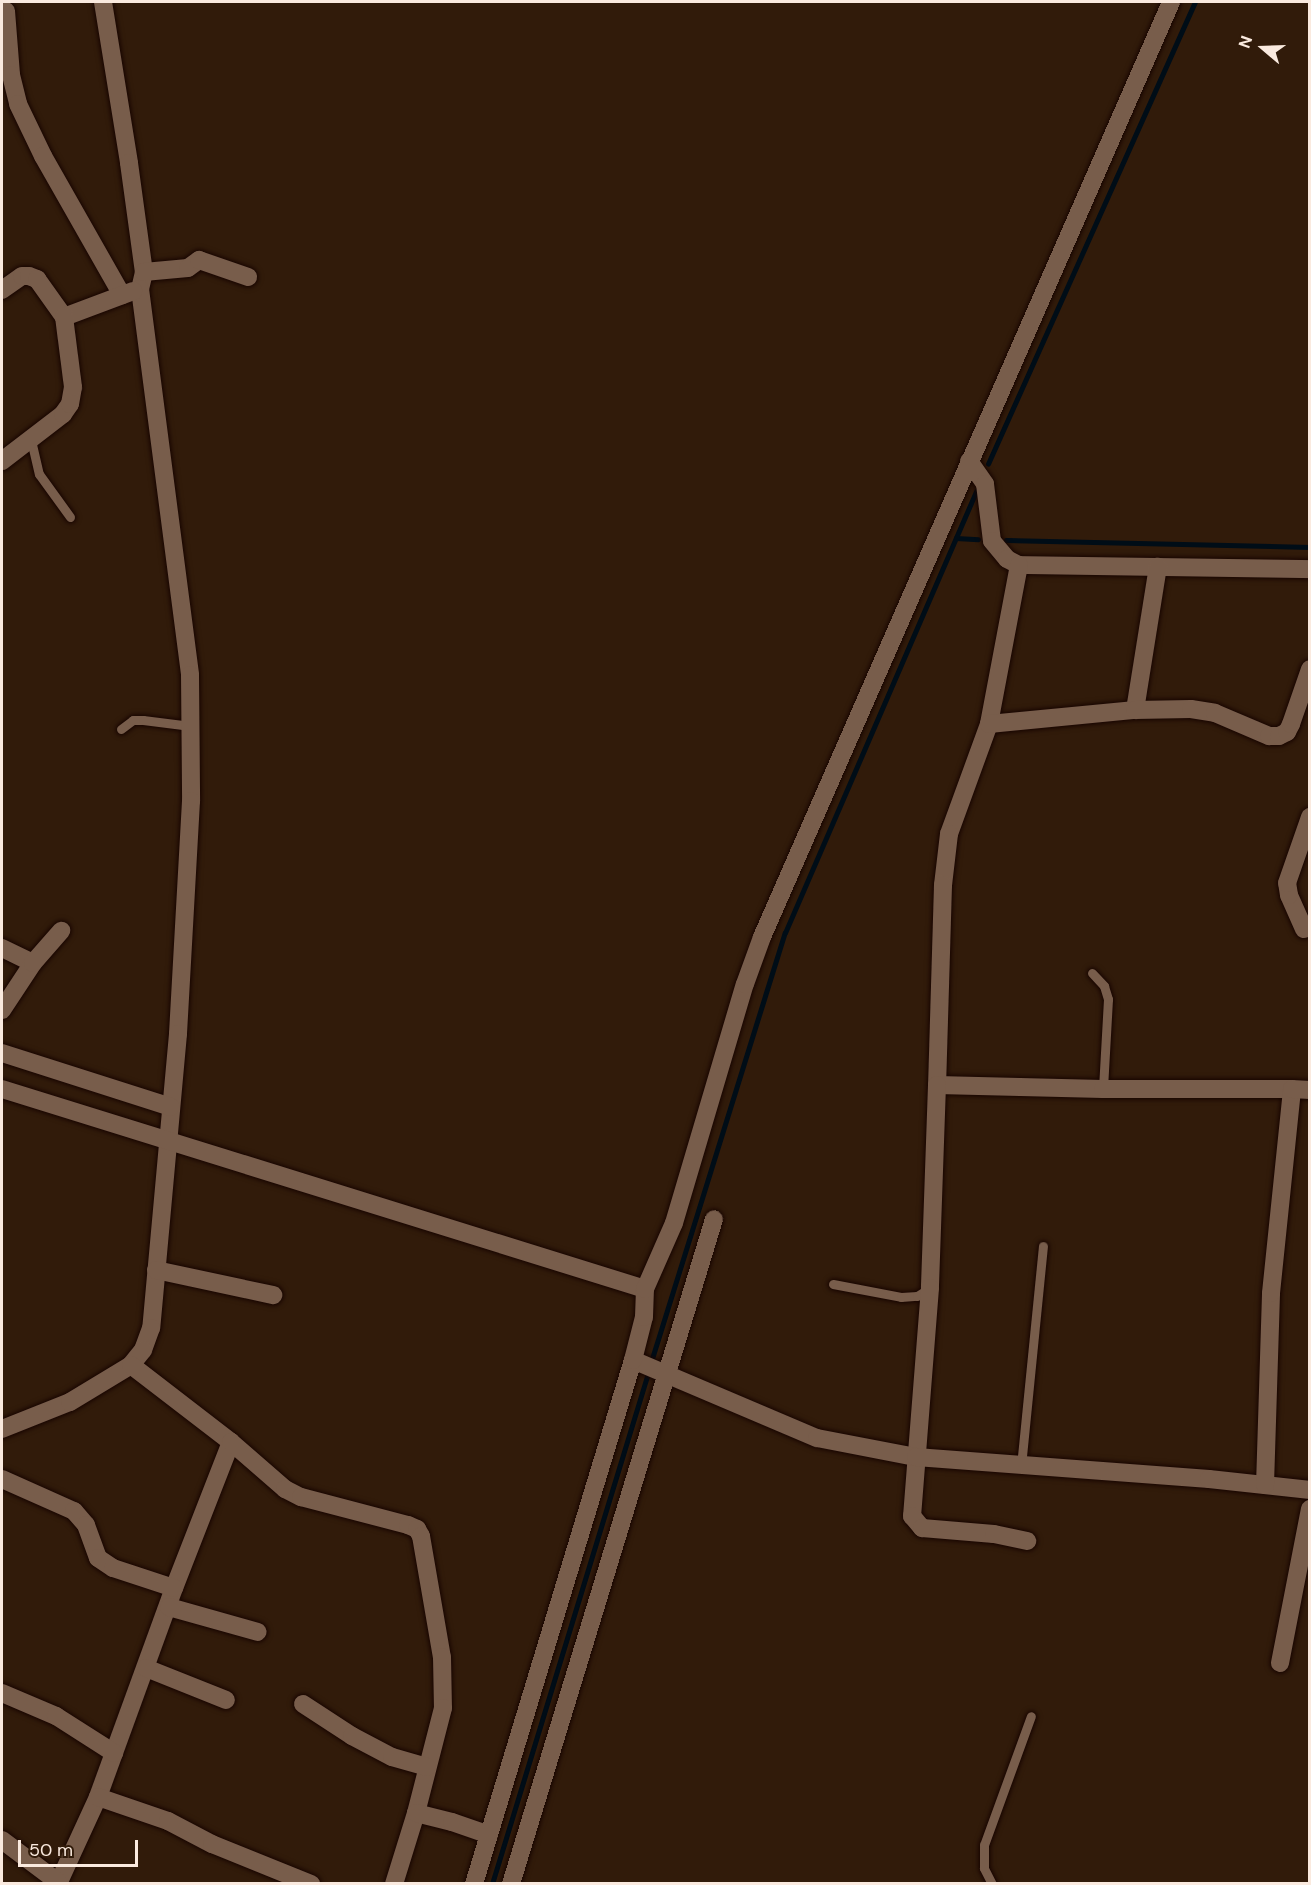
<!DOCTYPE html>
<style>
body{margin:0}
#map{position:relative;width:1311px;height:1885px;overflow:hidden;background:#311b0a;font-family:"DM Sans",sans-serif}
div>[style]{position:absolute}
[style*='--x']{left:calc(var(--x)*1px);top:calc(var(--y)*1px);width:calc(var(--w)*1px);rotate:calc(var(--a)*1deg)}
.stream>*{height:4.5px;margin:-2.25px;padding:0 2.25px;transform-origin:2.25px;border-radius:2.25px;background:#000d17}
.roads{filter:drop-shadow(0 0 2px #180500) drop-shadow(0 0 2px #180500)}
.service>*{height:9px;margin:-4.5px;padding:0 4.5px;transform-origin:4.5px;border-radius:4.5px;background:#785d4b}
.minor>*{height:18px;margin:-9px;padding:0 9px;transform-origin:9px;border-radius:9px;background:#785d4b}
span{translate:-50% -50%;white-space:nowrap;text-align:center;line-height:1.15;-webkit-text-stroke:4.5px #311b0a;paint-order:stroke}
.frame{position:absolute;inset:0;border:3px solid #faeadf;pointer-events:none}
.north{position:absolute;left:1233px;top:18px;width:60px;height:60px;-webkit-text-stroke:4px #311b0a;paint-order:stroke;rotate:289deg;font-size:16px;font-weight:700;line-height:24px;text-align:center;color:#faeadf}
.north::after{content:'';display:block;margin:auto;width:21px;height:27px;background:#faeadf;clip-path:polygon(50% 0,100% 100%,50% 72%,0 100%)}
.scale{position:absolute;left:18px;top:1840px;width:120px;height:27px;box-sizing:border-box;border:3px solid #faeadf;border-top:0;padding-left:8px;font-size:18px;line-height:21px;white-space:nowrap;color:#faeadf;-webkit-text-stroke:4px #311b0a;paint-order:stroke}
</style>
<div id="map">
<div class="stream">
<i style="--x:988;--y:464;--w:506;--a:-65.87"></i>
<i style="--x:956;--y:538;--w:22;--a:3"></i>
<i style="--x:1006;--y:540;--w:304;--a:1.3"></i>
<i style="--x:651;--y:1362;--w:449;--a:-72.7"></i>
<i style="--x:785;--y:933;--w:481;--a:-66.6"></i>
<i style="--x:492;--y:1884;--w:534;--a:-73.02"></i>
</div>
<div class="roads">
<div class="service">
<i style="--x:31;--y:440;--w:35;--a:77"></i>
<i style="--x:39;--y:474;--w:53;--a:54.2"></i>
<i style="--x:121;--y:729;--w:15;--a:-37"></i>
<i style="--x:133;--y:720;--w:10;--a:0"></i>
<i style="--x:143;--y:720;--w:48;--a:7.1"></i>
<i style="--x:1092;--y:973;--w:18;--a:47"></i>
<i style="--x:1104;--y:986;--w:14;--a:73"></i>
<i style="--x:1108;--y:999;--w:90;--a:93.2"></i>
<i style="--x:833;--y:1284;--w:69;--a:10.8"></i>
<i style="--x:901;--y:1297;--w:16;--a:-4"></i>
<i style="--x:917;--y:1296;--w:15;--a:-32"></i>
<i style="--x:1021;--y:1466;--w:221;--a:-84.3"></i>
<i style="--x:992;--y:1884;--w:18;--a:-117"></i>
<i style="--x:984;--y:1868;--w:23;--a:-90"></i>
<i style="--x:984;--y:1845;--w:137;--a:-70"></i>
</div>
<div class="minor">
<i style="--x:103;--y:2;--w:163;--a:80.8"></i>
<i style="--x:129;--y:163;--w:110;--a:82.2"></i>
<i style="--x:144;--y:272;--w:17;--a:103"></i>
<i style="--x:140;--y:289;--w:389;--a:82.6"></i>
<i style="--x:190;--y:675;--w:126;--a:89.5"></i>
<i style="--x:191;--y:801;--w:233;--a:93.2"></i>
<i style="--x:178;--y:1034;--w:295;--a:95.2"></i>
<i style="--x:151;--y:1328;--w:23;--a:110"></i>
<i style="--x:143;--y:1350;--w:19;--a:129"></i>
<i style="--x:6;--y:11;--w:64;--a:85.5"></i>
<i style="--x:11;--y:75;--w:30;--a:76"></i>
<i style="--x:18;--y:104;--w:58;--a:64.3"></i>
<i style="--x:43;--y:156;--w:160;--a:60.4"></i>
<i style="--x:144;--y:272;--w:44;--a:-5.2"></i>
<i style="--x:188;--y:268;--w:14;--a:-36"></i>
<i style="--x:199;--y:260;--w:52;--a:19.1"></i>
<i style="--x:2;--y:290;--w:24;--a:-35"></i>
<i style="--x:22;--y:276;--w:7;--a:0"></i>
<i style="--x:29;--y:276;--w:9;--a:21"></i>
<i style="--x:37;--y:279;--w:47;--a:54.6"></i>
<i style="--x:64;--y:317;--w:74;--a:-20.6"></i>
<i style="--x:2;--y:461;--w:77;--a:-37.6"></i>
<i style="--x:63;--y:414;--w:12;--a:-55"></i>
<i style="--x:70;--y:404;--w:17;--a:-80"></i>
<i style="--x:73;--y:387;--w:71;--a:-97.3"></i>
<i style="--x:969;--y:461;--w:28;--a:55"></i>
<i style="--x:985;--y:484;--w:57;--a:83"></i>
<i style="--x:992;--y:541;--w:23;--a:50"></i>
<i style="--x:1007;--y:559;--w:13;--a:27"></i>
<i style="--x:1019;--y:565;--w:291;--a:0.8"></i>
<i style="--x:1019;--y:565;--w:162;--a:100.7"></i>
<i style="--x:989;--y:724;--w:117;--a:110"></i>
<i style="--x:949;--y:834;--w:51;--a:96.7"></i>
<i style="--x:943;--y:885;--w:200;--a:91.7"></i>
<i style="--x:937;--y:1085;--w:166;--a:1.4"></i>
<i style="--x:1103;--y:1089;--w:189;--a:0"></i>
<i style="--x:1135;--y:710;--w:145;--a:-80.9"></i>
<i style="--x:989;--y:724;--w:147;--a:-5.5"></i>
<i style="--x:1135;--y:710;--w:56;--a:-1"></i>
<i style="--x:1191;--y:709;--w:24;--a:9"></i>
<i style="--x:1215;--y:713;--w:59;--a:23.1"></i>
<i style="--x:1269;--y:736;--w:10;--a:0"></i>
<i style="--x:1279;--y:736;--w:9;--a:-27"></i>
<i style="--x:1287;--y:732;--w:9;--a:-63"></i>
<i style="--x:1291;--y:724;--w:58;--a:-70.9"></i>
<i style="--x:1304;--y:929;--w:37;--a:-114"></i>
<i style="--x:1289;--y:895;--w:12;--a:-99"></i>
<i style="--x:1287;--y:883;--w:70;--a:-70.8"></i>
<i style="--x:2;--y:948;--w:34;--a:26"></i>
<i style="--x:2;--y:1010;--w:56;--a:-56.6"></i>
<i style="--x:33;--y:963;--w:43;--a:-48.8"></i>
<i style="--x:2;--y:1053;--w:177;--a:17.7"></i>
<i style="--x:937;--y:1085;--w:203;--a:92"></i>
<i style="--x:930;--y:1288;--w:229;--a:94.5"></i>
<i style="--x:912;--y:1516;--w:16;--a:50"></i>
<i style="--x:922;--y:1528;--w:72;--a:4.8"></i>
<i style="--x:994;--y:1534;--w:34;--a:12"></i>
<i style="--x:2;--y:1089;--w:673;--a:17.28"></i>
<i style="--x:156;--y:1270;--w:120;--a:12.1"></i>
<i style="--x:633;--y:1360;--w:200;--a:23"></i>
<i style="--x:817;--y:1438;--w:101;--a:10.9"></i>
<i style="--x:916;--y:1457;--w:294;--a:4.3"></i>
<i style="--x:1209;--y:1479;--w:102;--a:6.2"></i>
<i style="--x:2;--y:1429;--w:73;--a:-21.7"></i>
<i style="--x:70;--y:1402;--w:71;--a:-31.2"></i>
<i style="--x:131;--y:1365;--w:126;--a:37.6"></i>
<i style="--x:231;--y:1442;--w:157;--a:111.3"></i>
<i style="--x:174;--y:1588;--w:222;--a:110"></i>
<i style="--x:98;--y:1797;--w:96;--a:114.7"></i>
<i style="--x:231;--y:1442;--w:72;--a:41"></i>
<i style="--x:285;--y:1489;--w:18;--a:27"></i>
<i style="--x:301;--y:1497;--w:111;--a:14.7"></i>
<i style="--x:408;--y:1525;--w:10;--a:24"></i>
<i style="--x:417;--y:1529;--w:8;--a:60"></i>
<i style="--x:421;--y:1536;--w:123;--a:80.2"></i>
<i style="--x:442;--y:1657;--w:51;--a:88.9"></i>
<i style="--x:443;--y:1708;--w:108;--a:104.4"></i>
<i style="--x:2;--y:1479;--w:79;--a:24"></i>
<i style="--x:74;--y:1511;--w:18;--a:49"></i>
<i style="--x:86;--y:1525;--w:35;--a:70"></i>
<i style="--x:98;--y:1558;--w:18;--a:34"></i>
<i style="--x:113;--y:1568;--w:64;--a:18.2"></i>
<i style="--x:1265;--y:1485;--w:192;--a:-88.2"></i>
<i style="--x:1271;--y:1293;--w:205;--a:-84.1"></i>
<i style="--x:1292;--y:1089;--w:18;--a:3"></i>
<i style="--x:169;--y:1607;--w:92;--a:15.7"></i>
<i style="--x:1280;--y:1663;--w:157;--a:-79"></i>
<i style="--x:146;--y:1668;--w:86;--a:21.8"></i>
<i style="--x:2;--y:1693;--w:59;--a:23.1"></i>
<i style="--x:56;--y:1716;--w:69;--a:32.5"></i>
<i style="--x:303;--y:1704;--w:59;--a:33.1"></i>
<i style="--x:352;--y:1736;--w:45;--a:27.7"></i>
<i style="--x:392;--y:1757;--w:36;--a:16"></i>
<i style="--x:98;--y:1797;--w:74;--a:18.9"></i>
<i style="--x:168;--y:1821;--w:50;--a:27.6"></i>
<i style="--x:212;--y:1844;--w:107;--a:22"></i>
<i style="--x:2;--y:1840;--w:70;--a:36.9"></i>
<i style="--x:394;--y:1884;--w:74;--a:-72.8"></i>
<i style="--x:416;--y:1813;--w:37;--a:14"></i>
<i style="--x:452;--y:1822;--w:39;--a:19"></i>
<i style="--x:474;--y:1884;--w:548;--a:-73.12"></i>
<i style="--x:633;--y:1360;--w:44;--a:-75.7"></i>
<i style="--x:644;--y:1317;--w:28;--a:-88"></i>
<i style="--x:645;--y:1289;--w:72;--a:-66.3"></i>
<i style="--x:674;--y:1223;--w:249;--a:-73.5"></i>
<i style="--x:745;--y:984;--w:50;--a:-70.1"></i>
<i style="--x:762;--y:937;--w:1021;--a:-66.37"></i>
<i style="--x:511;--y:1884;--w:695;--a:-73.02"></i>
</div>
</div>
<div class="frame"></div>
<div class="north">N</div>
<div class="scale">50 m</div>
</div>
